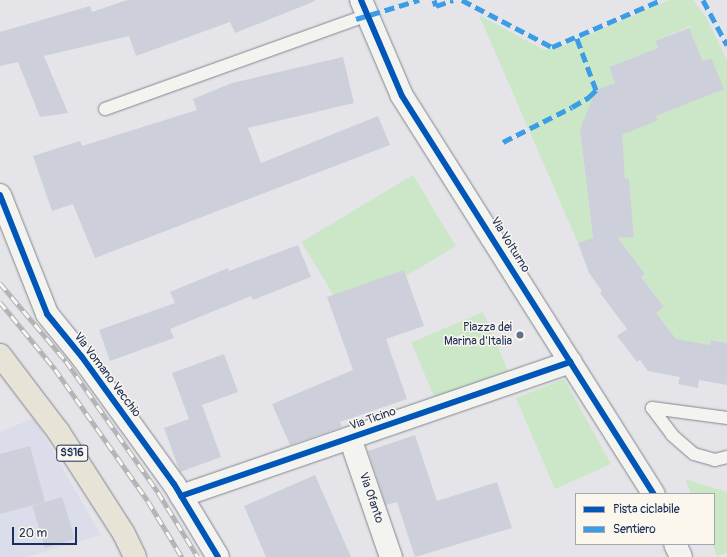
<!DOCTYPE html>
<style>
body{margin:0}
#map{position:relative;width:727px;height:557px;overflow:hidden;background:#e5e5e9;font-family:Pangolin,sans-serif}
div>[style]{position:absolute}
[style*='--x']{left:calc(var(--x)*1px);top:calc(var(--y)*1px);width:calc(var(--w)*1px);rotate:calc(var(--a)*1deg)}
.built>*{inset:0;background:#dbddea}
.green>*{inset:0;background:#cbe7c7;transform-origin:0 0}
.building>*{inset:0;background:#cdd0da;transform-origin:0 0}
.roads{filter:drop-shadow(0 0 1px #828690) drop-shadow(0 0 1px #828690)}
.lane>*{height:12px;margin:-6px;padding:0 6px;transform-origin:6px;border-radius:6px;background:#f3f3f0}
.street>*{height:22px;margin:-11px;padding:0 11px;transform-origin:11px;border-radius:11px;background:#f3f3f0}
.primary>*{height:22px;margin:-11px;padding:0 11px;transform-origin:11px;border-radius:11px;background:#e7e3d7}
.rail>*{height:4.5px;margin-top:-2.25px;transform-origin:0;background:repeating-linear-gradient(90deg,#fbf7ec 0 9px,#b0b2b6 0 18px);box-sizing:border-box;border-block:1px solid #b0b2b6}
.quiet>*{height:5px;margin-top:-2.5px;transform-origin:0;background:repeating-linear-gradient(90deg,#3b9de6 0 10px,transparent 0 15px)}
.cycleway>*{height:6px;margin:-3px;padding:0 3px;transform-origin:3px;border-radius:3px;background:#0057b8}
.dots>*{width:11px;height:11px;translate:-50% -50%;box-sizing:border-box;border:2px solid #fbf7ec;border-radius:50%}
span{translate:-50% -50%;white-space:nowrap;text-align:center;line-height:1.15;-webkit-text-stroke:3px #fbf7ec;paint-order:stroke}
.shield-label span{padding:1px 3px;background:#fbf7ec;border:1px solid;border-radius:3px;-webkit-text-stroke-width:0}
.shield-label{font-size:11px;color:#1b2f5e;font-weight:700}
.street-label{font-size:12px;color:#1b2f5e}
.poi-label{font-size:12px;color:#1b2f5e}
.right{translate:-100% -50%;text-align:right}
.legend{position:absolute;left:575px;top:493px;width:140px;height:52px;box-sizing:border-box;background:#fbf7ec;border:1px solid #a1a7b3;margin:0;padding:5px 7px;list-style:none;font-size:12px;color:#1b2f5e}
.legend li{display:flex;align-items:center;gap:8px;height:20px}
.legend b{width:20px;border:1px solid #a1a7b3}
.scale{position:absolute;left:12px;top:527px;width:65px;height:18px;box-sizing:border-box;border:2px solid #1b2f5e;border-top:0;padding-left:5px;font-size:12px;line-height:14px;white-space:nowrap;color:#1b2f5e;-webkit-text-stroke:3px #fbf7ec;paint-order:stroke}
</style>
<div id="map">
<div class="built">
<i style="clip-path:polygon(34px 418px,101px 535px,27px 557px,0 557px,0 432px)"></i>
</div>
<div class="green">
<i style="clip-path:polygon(669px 0,693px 0,707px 19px,727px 60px,727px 343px,712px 340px,710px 345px,681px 369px,656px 313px,664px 307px,641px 277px,645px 274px,618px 238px,634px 237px,629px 179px,625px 179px,624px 162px,587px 130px,658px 120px,656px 116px,703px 61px,689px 28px,693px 25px,655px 41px,665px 66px,646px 73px,639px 55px,609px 67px,615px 83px,599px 89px,580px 129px,593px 238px,578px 243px,479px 15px,544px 50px,563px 46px)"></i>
<i style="left:413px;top:175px;width:83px;height:130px;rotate:59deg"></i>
<i style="left:483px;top:312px;width:70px;height:78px;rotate:67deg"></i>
<i style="clip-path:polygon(564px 379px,611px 464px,555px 489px,516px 398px)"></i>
<i style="clip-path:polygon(685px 479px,727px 492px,727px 553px,717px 556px,712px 544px,714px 544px,714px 494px,691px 494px)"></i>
</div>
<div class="building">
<i style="clip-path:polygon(127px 0,315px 0,315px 1px,235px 33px,230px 22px,136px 56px,129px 36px,44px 56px,68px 113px,40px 117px,18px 62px,0 66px,0 32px,90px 6px,92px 12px)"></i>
<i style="clip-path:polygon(689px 28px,703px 61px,711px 58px,724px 89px,656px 116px,658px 120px,622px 135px,625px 179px,629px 179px,634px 237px,618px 238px,645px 274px,641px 277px,664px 307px,656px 313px,676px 339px,710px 345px,711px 340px,727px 343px,727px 385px,699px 380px,698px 388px,678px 384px,680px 377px,648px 371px,640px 360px,637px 362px,617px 336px,627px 329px,600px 293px,602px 291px,589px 273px,578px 243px,593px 238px,580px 129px,596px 90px,615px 83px,609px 67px,658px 48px,655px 41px)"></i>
<i style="clip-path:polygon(343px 57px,354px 103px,248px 128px,261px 163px,378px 116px,390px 145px,95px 258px,73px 204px,52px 211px,33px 156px,80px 141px,82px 146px,197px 110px,193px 99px,232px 83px)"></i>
<i style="clip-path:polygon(298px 245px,311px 277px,253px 300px,251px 296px,170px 329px,174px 338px,110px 361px,99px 330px,175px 303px,170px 292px,228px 268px,229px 271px)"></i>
<i style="clip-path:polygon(404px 270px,424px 326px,386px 339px,407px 399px,340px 422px,342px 427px,290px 445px,272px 404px,353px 370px,327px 297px)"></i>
<i style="clip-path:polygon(224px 354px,238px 392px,202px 405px,221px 457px,180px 472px,164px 428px,189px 419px,172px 373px)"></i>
<i style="clip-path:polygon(415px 435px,437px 501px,497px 482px,512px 528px,415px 557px,397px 502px,386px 505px,368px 451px)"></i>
<i style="clip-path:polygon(30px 446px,45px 502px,0 514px,0 454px)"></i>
<i style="clip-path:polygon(315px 475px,351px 557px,266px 557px,244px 506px)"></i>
<i style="left:62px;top:497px;width:44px;height:31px;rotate:73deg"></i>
</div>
<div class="roads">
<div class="lane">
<i style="--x:105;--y:109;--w:267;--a:-19.7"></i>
<i style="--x:652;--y:408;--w:34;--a:53"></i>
<i style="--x:672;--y:435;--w:29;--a:41"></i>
<i style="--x:694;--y:454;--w:22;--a:16"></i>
<i style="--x:715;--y:460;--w:12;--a:-14"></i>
<i style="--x:652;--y:408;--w:76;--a:7.6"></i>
</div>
<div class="street">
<i style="--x:361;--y:0;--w:104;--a:66.9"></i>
<i style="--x:402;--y:96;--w:471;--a:57.7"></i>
<i style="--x:0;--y:195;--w:128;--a:68.4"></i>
<i style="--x:47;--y:314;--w:55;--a:50.9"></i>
<i style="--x:82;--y:357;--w:157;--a:54.1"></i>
<i style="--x:174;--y:484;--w:85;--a:58.9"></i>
<i style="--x:350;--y:438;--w:126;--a:71"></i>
<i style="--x:181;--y:496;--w:412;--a:-19"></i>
<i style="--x:675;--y:544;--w:14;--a:65"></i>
</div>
<div class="primary">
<i style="--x:0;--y:355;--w:96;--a:52.7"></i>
<i style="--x:58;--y:431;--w:122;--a:57.3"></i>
<i style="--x:124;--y:534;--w:25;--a:64"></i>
</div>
</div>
<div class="rail">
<i style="--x:0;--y:283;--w:102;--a:49.8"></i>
<i style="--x:66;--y:361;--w:160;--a:54.9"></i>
<i style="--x:158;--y:492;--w:76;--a:58.4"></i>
<i style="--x:0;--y:302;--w:87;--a:50.6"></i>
<i style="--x:55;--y:369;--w:161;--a:54.8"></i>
<i style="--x:148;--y:501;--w:66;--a:58.7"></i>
</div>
<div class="quiet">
<i style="--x:434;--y:0;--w:6;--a:72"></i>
<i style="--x:436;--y:6;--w:18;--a:-19"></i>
<i style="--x:462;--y:0;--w:102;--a:27.6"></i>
<i style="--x:552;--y:47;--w:119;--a:-23.3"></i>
<i style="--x:703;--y:0;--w:51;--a:61.9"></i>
<i style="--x:356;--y:19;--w:66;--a:-16.8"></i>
<i style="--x:503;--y:142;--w:77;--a:-26.9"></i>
<i style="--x:572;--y:107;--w:20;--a:-30"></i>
<i style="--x:589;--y:97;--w:10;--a:-45"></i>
<i style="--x:596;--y:90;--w:58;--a:-110.3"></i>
</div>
<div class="cycleway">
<i style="--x:361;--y:0;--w:104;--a:66.9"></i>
<i style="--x:402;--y:96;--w:471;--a:57.7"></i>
<i style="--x:0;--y:195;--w:128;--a:68.4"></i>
<i style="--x:47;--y:314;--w:55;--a:50.9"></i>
<i style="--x:82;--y:357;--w:157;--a:54.1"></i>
<i style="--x:174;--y:484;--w:85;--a:58.9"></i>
<i style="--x:181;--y:496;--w:412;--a:-19"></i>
</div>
<div class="dots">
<i style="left:520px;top:335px;background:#626f8f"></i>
</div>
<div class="shield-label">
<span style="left:72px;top:453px">SS16</span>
</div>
<div class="street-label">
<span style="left:510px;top:245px;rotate:58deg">Via Volturno</span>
<span style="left:107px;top:375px;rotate:53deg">Via Vomano Vecchio</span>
<span style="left:373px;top:419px;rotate:-19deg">Via Ticino</span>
<span style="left:371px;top:498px;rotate:71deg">Via Ofanto</span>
</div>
<div class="poi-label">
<span class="right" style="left:512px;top:335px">Piazza dei<br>Marina d'Italia</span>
</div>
<ul class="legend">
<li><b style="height:5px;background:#0057b8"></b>Pista ciclabile</li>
<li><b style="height:5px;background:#3b9de6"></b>Sentiero</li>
</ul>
<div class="scale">20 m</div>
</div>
